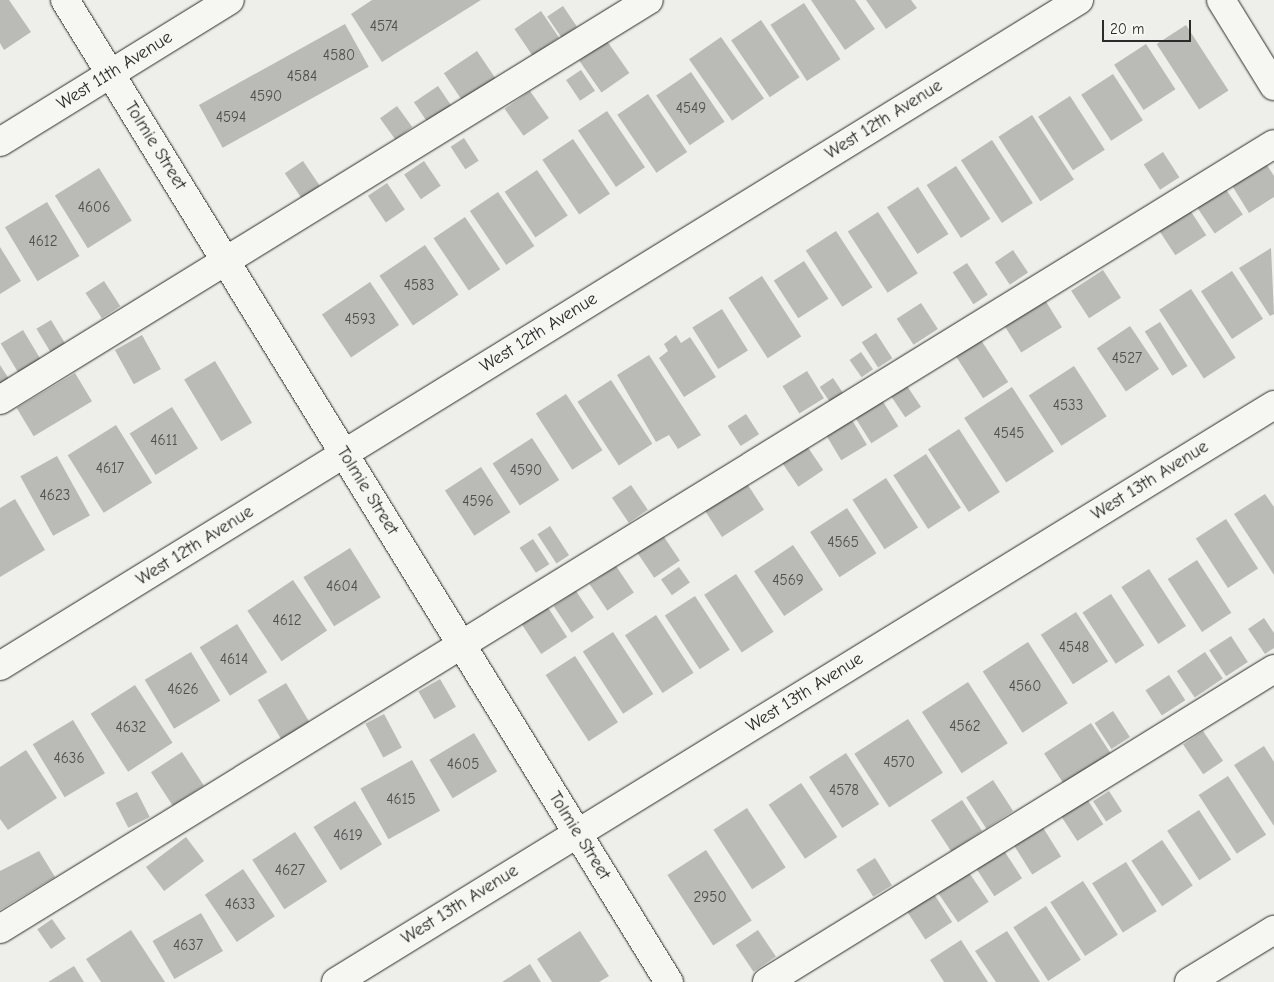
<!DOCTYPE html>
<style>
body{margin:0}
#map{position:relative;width:1274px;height:982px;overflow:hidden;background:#eeeeea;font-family:"Comic Neue",sans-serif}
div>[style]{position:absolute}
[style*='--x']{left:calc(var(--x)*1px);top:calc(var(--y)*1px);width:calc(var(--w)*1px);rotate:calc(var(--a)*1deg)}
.building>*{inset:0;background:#babab7;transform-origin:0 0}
.roads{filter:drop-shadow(0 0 1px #2b2b2b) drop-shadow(0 0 1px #2b2b2b)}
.minor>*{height:28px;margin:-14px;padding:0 14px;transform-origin:14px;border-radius:14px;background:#f6f6f2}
span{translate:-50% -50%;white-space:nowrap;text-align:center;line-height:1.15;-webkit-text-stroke:5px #f6f6f2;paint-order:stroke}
.number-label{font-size:15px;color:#4f4f4e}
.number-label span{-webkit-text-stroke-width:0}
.street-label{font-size:18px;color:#2b2b2b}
.scale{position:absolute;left:1102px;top:20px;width:89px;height:22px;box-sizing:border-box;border:2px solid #2b2b2b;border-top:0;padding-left:6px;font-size:15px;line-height:18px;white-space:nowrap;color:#2b2b2b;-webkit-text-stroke:4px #f6f6f2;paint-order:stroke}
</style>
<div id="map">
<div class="building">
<i style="clip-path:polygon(0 0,9px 0,31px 32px,4px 50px,0 43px)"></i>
<i style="clip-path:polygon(372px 0,481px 0,382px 62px,351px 14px)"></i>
<i style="clip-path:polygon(811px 0,855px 0,875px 29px,845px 50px)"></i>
<i style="clip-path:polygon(866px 0,911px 0,917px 8px,886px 29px)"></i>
<i style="left:804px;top:3px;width:67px;height:40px;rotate:57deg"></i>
<i style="left:563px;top:6px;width:25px;height:19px;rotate:56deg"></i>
<i style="left:541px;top:11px;width:32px;height:32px;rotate:56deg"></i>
<i style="left:761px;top:20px;width:69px;height:36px;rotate:56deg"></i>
<i style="left:345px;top:24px;width:49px;height:167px;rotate:61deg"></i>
<i style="left:1186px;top:25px;width:78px;height:35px;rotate:57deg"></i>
<i style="left:721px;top:37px;width:75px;height:39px;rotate:55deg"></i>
<i style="left:607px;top:41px;width:39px;height:34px;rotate:55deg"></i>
<i style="left:1146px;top:44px;width:54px;height:38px;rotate:57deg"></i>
<i style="left:477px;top:51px;width:34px;height:40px;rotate:56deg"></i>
<i style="left:581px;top:70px;width:25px;height:18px;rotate:56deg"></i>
<i style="left:691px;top:72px;width:60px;height:42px;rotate:56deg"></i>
<i style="left:1113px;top:74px;width:55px;height:38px;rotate:57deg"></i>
<i style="left:438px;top:86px;width:30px;height:29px;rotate:56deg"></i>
<i style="left:530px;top:91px;width:33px;height:31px;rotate:55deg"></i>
<i style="left:648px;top:94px;width:70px;height:37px;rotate:56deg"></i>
<i style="left:1070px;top:96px;width:64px;height:38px;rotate:57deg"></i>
<i style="left:397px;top:106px;width:26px;height:21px;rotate:54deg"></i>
<i style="left:607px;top:111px;width:68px;height:35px;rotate:56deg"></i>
<i style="left:1032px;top:115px;width:77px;height:40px;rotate:57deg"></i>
<i style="left:464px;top:138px;width:27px;height:16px;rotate:57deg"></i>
<i style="left:573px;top:139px;width:66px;height:37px;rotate:56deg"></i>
<i style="left:992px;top:140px;width:75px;height:37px;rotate:57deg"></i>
<i style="left:1163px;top:152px;width:30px;height:23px;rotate:57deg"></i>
<i style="left:303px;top:161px;width:30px;height:22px;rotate:56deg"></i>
<i style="left:424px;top:161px;width:30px;height:24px;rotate:56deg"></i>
<i style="clip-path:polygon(1265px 162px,1274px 176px,1274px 197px,1249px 213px,1231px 184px)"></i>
<i style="left:956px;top:166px;width:63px;height:35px;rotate:57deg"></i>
<i style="left:99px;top:168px;width:62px;height:52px;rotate:58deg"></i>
<i style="left:537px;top:170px;width:55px;height:39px;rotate:56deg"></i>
<i style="left:387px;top:183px;width:32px;height:23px;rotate:56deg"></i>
<i style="left:918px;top:187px;width:56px;height:37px;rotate:57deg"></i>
<i style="left:1225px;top:188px;width:32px;height:34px;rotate:56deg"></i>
<i style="left:498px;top:192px;width:65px;height:34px;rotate:56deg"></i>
<i style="left:47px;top:202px;width:63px;height:49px;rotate:59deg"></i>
<i style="left:1190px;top:210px;width:30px;height:37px;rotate:57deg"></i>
<i style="left:878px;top:212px;width:73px;height:36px;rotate:57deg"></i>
<i style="left:465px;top:217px;width:63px;height:38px;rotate:56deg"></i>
<i style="left:836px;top:231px;width:67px;height:36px;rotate:57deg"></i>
<i style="left:425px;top:245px;width:60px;height:55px;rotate:56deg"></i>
<i style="clip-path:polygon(0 247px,21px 281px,0 294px)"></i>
<i style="clip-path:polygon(1271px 248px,1274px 314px,1270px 316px,1239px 268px)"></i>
<i style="left:1013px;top:250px;width:27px;height:22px;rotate:56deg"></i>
<i style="left:804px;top:261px;width:45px;height:36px;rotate:57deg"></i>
<i style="left:967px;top:263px;width:38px;height:17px;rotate:57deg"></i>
<i style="left:1103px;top:270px;width:33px;height:38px;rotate:57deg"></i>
<i style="left:1232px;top:271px;width:57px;height:37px;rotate:57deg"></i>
<i style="left:762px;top:276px;width:72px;height:40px;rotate:57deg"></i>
<i style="left:104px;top:281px;width:30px;height:22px;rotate:57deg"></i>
<i style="left:370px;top:282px;width:52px;height:58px;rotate:56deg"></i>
<i style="left:1191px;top:289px;width:82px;height:38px;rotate:57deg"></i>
<i style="left:1045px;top:300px;width:32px;height:48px;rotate:58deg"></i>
<i style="left:921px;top:303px;width:31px;height:29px;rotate:57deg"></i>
<i style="left:722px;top:309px;width:49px;height:35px;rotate:58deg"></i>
<i style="left:51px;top:320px;width:29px;height:17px;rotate:59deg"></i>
<i style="left:1160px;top:322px;width:52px;height:18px;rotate:58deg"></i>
<i style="left:1130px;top:326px;width:52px;height:40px;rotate:56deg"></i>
<i style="left:23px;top:330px;width:35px;height:26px;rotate:59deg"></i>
<i style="left:876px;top:333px;width:30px;height:17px;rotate:57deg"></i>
<i style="left:142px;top:335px;width:39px;height:31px;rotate:61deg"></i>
<i style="clip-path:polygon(676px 335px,681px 343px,690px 337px,716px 377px,684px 397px,659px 358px,668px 351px,664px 344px)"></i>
<i style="left:981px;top:340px;width:50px;height:30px;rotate:57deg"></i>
<i style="left:861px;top:352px;width:21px;height:14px;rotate:55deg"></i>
<i style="clip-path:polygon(649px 355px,701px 435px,678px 449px,669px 435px,656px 442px,617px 375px)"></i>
<i style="left:215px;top:361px;width:72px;height:36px;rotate:59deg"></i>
<i style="clip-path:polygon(0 365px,9px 379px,0 385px)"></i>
<i style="left:1074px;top:366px;width:60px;height:54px;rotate:57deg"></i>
<i style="left:807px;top:371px;width:32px;height:29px;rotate:58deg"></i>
<i style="left:75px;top:373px;width:33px;height:68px;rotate:59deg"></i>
<i style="left:833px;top:378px;width:18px;height:16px;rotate:56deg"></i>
<i style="left:611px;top:380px;width:76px;height:40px;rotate:57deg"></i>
<i style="left:907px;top:386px;width:25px;height:19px;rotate:56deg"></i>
<i style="left:1012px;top:387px;width:77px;height:57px;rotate:57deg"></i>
<i style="left:566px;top:394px;width:67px;height:36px;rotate:57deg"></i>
<i style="left:882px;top:400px;width:31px;height:32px;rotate:58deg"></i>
<i style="left:172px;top:407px;width:49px;height:50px;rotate:58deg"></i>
<i style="left:746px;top:414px;width:24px;height:22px;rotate:57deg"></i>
<i style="left:852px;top:420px;width:29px;height:30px;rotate:59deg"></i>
<i style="left:116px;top:425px;width:68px;height:57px;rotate:58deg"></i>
<i style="left:959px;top:429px;width:75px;height:37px;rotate:57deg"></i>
<i style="left:532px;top:438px;width:50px;height:47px;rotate:57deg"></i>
<i style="left:807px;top:446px;width:29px;height:30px;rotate:56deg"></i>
<i style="left:926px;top:454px;width:64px;height:39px;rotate:57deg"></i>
<i style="left:57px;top:456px;width:68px;height:42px;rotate:61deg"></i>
<i style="left:481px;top:467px;width:54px;height:43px;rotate:57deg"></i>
<i style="left:886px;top:478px;width:59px;height:40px;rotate:57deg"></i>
<i style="left:746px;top:482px;width:33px;height:50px;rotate:57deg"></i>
<i style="left:631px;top:485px;width:30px;height:23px;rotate:56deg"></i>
<i style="clip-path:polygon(1265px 494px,1274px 507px,1274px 575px,1234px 514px)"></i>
<i style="clip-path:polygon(15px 499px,45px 550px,0 577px,0 508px)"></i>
<i style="left:847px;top:508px;width:54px;height:44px;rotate:57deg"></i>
<i style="left:1226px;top:519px;width:59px;height:36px;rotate:57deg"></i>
<i style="left:550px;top:526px;width:35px;height:15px;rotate:57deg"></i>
<i style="left:662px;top:534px;width:32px;height:31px;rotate:56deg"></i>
<i style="left:533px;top:539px;width:30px;height:16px;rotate:57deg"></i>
<i style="left:793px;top:545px;width:54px;height:47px;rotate:56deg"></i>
<i style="left:350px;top:548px;width:58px;height:55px;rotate:58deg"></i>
<i style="left:1197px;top:560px;width:63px;height:35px;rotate:57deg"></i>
<i style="left:616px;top:566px;width:32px;height:32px;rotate:56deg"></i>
<i style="left:679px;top:567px;width:19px;height:22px;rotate:55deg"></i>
<i style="left:1149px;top:569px;width:68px;height:33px;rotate:57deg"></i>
<i style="left:736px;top:574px;width:69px;height:38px;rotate:57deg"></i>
<i style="left:293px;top:580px;width:61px;height:55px;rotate:56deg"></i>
<i style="left:576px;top:591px;width:32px;height:27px;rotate:56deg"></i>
<i style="left:1111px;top:594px;width:61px;height:34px;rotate:57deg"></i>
<i style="left:695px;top:596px;width:64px;height:36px;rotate:57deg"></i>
<i style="left:547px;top:606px;width:37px;height:31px;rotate:57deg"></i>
<i style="left:1076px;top:612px;width:59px;height:42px;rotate:57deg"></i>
<i style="left:656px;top:615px;width:69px;height:37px;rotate:57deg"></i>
<i style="clip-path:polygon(1264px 618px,1274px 633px,1274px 648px,1265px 654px,1248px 629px)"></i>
<i style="left:237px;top:624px;width:57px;height:44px;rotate:58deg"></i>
<i style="left:613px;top:632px;width:74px;height:36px;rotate:57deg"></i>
<i style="left:1231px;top:636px;width:31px;height:26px;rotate:57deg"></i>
<i style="left:1028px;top:642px;width:73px;height:54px;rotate:57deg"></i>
<i style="left:191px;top:652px;width:57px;height:54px;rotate:59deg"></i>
<i style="left:1205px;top:652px;width:32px;height:34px;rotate:56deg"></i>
<i style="left:575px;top:656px;width:79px;height:35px;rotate:57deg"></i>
<i style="left:1169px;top:675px;width:30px;height:28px;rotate:57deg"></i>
<i style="left:440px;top:679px;width:32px;height:25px;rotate:60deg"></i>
<i style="left:968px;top:682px;width:73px;height:55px;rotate:57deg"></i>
<i style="left:286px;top:683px;width:55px;height:33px;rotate:59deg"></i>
<i style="left:135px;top:685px;width:69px;height:53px;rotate:57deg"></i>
<i style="left:1113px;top:711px;width:31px;height:22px;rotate:57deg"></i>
<i style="left:384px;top:714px;width:38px;height:21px;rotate:62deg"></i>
<i style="left:908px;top:719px;width:64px;height:64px;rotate:57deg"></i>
<i style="left:73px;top:720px;width:62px;height:47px;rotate:59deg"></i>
<i style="left:1091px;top:723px;width:37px;height:56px;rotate:57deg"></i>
<i style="left:1203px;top:731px;width:36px;height:24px;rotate:56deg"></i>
<i style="left:474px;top:733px;width:45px;height:52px;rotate:59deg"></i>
<i style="clip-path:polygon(1264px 746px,1274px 762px,1274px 826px,1234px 765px)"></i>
<i style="clip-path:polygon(26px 750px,57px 798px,8px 830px,0 819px,0 767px)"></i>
<i style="left:182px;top:752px;width:40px;height:37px;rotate:57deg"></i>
<i style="left:846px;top:753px;width:61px;height:44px;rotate:57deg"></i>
<i style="left:412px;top:760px;width:58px;height:59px;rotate:61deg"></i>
<i style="left:1228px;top:776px;width:70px;height:35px;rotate:57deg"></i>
<i style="left:993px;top:780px;width:37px;height:32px;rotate:57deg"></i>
<i style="left:801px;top:783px;width:65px;height:39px;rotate:56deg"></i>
<i style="left:1109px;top:791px;width:24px;height:19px;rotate:57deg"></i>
<i style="left:137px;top:792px;width:28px;height:24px;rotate:63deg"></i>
<i style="left:1087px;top:799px;width:30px;height:31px;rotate:57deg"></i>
<i style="left:962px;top:800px;width:37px;height:37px;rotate:57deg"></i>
<i style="left:355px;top:801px;width:51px;height:49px;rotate:58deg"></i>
<i style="left:747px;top:808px;width:71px;height:40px;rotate:57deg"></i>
<i style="left:1199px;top:810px;width:59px;height:38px;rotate:57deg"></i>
<i style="left:1042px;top:826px;width:36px;height:34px;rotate:58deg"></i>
<i style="left:295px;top:832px;width:59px;height:51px;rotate:57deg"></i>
<i style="left:186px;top:837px;width:30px;height:50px;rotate:53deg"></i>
<i style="left:1162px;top:840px;width:55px;height:37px;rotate:56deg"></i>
<i style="left:1003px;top:849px;width:35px;height:33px;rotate:57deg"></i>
<i style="left:706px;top:850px;width:84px;height:46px;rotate:57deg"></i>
<i style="clip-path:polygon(39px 851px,55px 877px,0 910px,0 871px)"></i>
<i style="left:875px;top:858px;width:32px;height:22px;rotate:58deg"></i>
<i style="left:1126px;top:862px;width:58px;height:40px;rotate:58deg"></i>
<i style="left:243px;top:869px;width:57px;height:46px;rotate:56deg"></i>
<i style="left:968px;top:871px;width:37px;height:37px;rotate:56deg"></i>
<i style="left:1083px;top:881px;width:64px;height:39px;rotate:57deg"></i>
<i style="left:932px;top:891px;width:37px;height:32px;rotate:57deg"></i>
<i style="left:1046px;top:906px;width:64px;height:39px;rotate:57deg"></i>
<i style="left:201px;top:913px;width:44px;height:56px;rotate:60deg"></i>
<i style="left:52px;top:919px;width:24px;height:18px;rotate:55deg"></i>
<i style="clip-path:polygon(131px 930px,165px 982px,101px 982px,86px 959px)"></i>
<i style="left:758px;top:930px;width:32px;height:27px;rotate:56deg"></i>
<i style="clip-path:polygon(580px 931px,609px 976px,599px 982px,552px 982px,537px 959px)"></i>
<i style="clip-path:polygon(1007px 931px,1040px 982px,996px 982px,975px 951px)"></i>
<i style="clip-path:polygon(961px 940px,988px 982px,944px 982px,930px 960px)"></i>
<i style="clip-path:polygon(530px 964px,541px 982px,502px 982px)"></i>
<i style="clip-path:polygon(74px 966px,84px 982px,48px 982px)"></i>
</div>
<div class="roads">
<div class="minor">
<i style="--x:65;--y:0;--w:1153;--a:58.41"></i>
<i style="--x:1221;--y:0;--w:101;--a:58.4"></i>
<i style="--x:0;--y:142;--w:270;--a:-31.7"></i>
<i style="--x:0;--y:400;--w:762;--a:-31.65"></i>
<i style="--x:0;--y:666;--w:1268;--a:-31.68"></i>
<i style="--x:0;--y:929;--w:1496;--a:-31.64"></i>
<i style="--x:336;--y:982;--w:1101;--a:-31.6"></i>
<i style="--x:767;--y:982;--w:596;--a:-31.69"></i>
<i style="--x:1189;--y:982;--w:100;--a:-31.5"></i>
</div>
</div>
<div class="number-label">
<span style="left:384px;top:27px">4574</span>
<span style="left:339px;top:56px">4580</span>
<span style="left:302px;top:77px">4584</span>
<span style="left:266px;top:97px">4590</span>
<span style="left:691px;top:109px">4549</span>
<span style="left:231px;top:118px">4594</span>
<span style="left:94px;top:208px">4606</span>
<span style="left:43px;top:242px">4612</span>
<span style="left:419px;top:286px">4583</span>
<span style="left:360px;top:320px">4593</span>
<span style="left:1127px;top:359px">4527</span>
<span style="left:1068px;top:406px">4533</span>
<span style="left:1009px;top:434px">4545</span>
<span style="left:164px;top:441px">4611</span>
<span style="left:110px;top:469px">4617</span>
<span style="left:526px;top:471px">4590</span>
<span style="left:55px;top:496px">4623</span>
<span style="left:478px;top:502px">4596</span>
<span style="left:843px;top:543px">4565</span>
<span style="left:788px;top:581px">4569</span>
<span style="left:342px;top:587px">4604</span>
<span style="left:287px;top:621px">4612</span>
<span style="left:1074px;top:648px">4548</span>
<span style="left:234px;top:660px">4614</span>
<span style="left:1025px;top:687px">4560</span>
<span style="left:183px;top:690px">4626</span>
<span style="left:965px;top:727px">4562</span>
<span style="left:131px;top:728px">4632</span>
<span style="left:69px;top:759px">4636</span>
<span style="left:899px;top:763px">4570</span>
<span style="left:463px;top:765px">4605</span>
<span style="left:844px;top:791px">4578</span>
<span style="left:401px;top:800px">4615</span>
<span style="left:348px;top:836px">4619</span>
<span style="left:290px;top:871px">4627</span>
<span style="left:710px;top:898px">2950</span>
<span style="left:240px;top:905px">4633</span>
<span style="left:188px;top:946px">4637</span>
</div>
<div class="street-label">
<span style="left:115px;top:71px;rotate:-32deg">West 11th Avenue</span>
<span style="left:884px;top:120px;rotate:-32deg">West 12th Avenue</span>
<span style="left:155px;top:146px;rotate:58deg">Tolmie Street</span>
<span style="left:539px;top:333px;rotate:-32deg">West 12th Avenue</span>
<span style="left:1150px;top:481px;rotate:-32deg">West 13th Avenue</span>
<span style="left:367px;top:491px;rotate:58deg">Tolmie Street</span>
<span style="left:195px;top:546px;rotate:-32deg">West 12th Avenue</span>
<span style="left:805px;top:693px;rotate:-32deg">West 13th Avenue</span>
<span style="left:579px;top:836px;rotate:58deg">Tolmie Street</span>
<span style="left:460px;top:905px;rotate:-32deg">West 13th Avenue</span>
</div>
<div class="scale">20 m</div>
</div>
